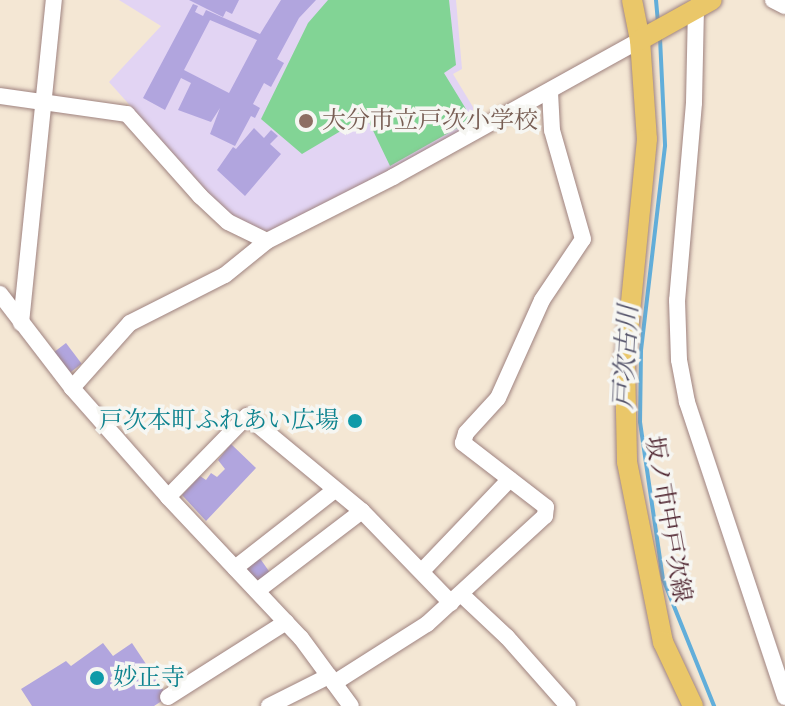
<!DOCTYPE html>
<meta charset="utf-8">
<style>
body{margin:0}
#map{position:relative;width:785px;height:706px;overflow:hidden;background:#f4e7d4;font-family:Alegreya,"Noto Serif JP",serif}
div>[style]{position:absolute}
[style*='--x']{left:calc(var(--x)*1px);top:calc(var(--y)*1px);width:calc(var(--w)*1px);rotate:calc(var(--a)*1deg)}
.built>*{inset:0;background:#e2d4f3}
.green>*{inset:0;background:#82d495}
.stream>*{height:4px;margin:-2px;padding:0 2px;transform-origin:2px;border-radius:2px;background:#61aeda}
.building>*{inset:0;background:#b1a5de;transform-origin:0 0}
.roads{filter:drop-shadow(0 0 2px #9f8380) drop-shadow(0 0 2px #9f8380)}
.minor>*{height:16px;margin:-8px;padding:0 8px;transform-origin:8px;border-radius:8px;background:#fff}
.major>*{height:20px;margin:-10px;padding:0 10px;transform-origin:10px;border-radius:10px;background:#eac769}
.dots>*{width:22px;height:22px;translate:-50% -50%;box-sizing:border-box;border:4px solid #f6f6f2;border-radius:50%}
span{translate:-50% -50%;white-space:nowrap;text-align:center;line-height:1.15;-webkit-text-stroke:7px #f6f6f2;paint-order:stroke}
.education-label{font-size:24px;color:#785e54}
.left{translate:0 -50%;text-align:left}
.culture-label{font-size:24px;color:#0d838f}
.right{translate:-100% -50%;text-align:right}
.street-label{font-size:24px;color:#4a1f2b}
.water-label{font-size:26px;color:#525168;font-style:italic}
</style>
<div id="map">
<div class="built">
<i style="clip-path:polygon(119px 0,456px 0,462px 69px,453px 74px,473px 107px,474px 126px,277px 234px,247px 226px,230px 217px,109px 82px,161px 26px)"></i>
</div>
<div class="green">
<i style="clip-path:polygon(328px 0,449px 0,456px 65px,444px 73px,469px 114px,468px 122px,390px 166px,366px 116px,302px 154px,261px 119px,308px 23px)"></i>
</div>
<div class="stream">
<i style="--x:656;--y:0;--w:21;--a:85"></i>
<i style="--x:660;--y:38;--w:108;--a:87.3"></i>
<i style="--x:665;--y:146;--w:206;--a:96.7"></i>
<i style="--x:641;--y:351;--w:71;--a:90.8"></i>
<i style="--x:640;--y:422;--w:159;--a:81.7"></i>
<i style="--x:663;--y:579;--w:137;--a:68.1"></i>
</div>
<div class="building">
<i style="clip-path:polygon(189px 0,239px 0,232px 14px,226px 11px,223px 17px)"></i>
<i style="clip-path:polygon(evenodd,281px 0,316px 0,299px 18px,277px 59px,284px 63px,271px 87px,264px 83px,253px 104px,260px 108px,255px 118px,251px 116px,235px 146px,210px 134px,220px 108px,211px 122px,178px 110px,191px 83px,181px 78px,165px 110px,143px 98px,193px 4px,198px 6px,195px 12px,203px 16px,206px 10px,260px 34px,281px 0,210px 20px,257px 40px,229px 93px,184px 70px,210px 20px)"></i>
<i style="clip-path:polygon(254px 128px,264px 138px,271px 130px,278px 136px,270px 144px,281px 154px,245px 196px,217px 170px,233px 147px,236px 149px)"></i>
<i style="left:66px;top:343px;width:26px;height:21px;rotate:53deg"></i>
<i style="clip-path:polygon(231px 444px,256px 468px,206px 521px,182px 495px,200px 476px,206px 480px,211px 473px,217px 477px,225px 469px,218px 460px)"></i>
<i style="left:259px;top:557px;width:19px;height:19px;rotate:55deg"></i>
<i style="clip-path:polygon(103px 643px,113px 656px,132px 643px,168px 697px,154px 706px,32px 706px,21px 689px,66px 661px,71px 666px)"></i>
</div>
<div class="roads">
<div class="minor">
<i style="--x:773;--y:0;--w:13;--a:27"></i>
<i style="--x:696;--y:7;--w:96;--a:91.2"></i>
<i style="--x:694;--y:103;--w:198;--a:94.9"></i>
<i style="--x:677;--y:300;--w:60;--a:88.1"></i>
<i style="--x:679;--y:360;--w:43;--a:79.2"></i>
<i style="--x:687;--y:402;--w:311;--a:71.6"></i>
<i style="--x:0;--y:96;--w:128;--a:8.1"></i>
<i style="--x:127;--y:114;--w:110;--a:48.3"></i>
<i style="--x:200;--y:196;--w:38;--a:43"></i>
<i style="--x:228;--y:222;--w:43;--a:26"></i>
<i style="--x:0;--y:294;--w:118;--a:52.5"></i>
<i style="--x:72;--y:388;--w:145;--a:48.6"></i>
<i style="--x:168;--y:497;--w:194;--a:46.7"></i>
<i style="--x:301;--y:638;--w:84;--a:53.7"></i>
<i style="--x:21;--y:323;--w:325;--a:-84.2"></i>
<i style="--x:72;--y:388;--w:87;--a:-48.3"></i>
<i style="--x:130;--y:323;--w:106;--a:-26.8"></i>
<i style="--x:225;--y:275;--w:54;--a:-39"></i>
<i style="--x:267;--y:241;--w:141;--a:-26.9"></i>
<i style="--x:393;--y:177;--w:282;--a:-29"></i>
<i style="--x:168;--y:497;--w:113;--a:-45.7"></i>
<i style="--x:247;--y:416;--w:149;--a:39.6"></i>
<i style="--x:362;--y:511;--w:128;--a:45.9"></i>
<i style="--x:235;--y:568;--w:127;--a:-38"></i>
<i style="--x:422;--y:571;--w:127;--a:-46.3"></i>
<i style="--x:257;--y:591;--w:132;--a:-37.3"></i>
<i style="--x:461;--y:594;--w:63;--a:43.1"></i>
<i style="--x:507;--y:637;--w:92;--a:48.5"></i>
<i style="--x:334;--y:683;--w:110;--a:-32.4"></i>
<i style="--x:427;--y:624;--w:160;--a:-42.5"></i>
<i style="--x:545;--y:516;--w:9;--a:-84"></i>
<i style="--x:546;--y:507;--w:105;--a:-142.4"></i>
<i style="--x:463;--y:443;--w:10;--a:-73"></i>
<i style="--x:466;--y:433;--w:47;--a:-47.6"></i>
<i style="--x:498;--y:398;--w:107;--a:-65.8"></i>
<i style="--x:542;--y:300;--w:73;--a:-56.1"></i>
<i style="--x:583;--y:239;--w:113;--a:-105.9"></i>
<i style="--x:552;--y:130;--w:39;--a:-93"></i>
<i style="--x:168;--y:697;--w:140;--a:-32.4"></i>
<i style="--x:269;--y:706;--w:67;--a:-26.6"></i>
</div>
<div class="major">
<i style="--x:632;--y:0;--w:41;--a:78.7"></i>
<i style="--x:640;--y:40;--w:99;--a:86"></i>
<i style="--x:647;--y:139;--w:226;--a:95.6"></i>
<i style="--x:625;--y:364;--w:98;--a:88.8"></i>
<i style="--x:627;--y:462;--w:184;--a:78.7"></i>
<i style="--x:663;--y:642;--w:71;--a:64.9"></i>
<i style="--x:640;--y:40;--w:82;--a:-29.1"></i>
</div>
</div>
<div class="dots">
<i style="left:306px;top:121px;background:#8d6e63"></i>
<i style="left:355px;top:421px;background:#0f9aa8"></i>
<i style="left:97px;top:678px;background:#0f9aa8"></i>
</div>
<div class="education-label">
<span class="left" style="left:322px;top:121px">大分市立戸次小学校</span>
</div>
<div class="culture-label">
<span class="right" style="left:339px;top:421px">戸次本町ふれあい広場</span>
<span class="left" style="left:113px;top:678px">妙正寺</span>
</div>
<div class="street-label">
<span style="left:668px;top:519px;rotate:80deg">坂ノ市中戸次線</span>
</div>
<div class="water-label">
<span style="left:626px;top:357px;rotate:-87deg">戸次古川</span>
</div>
</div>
